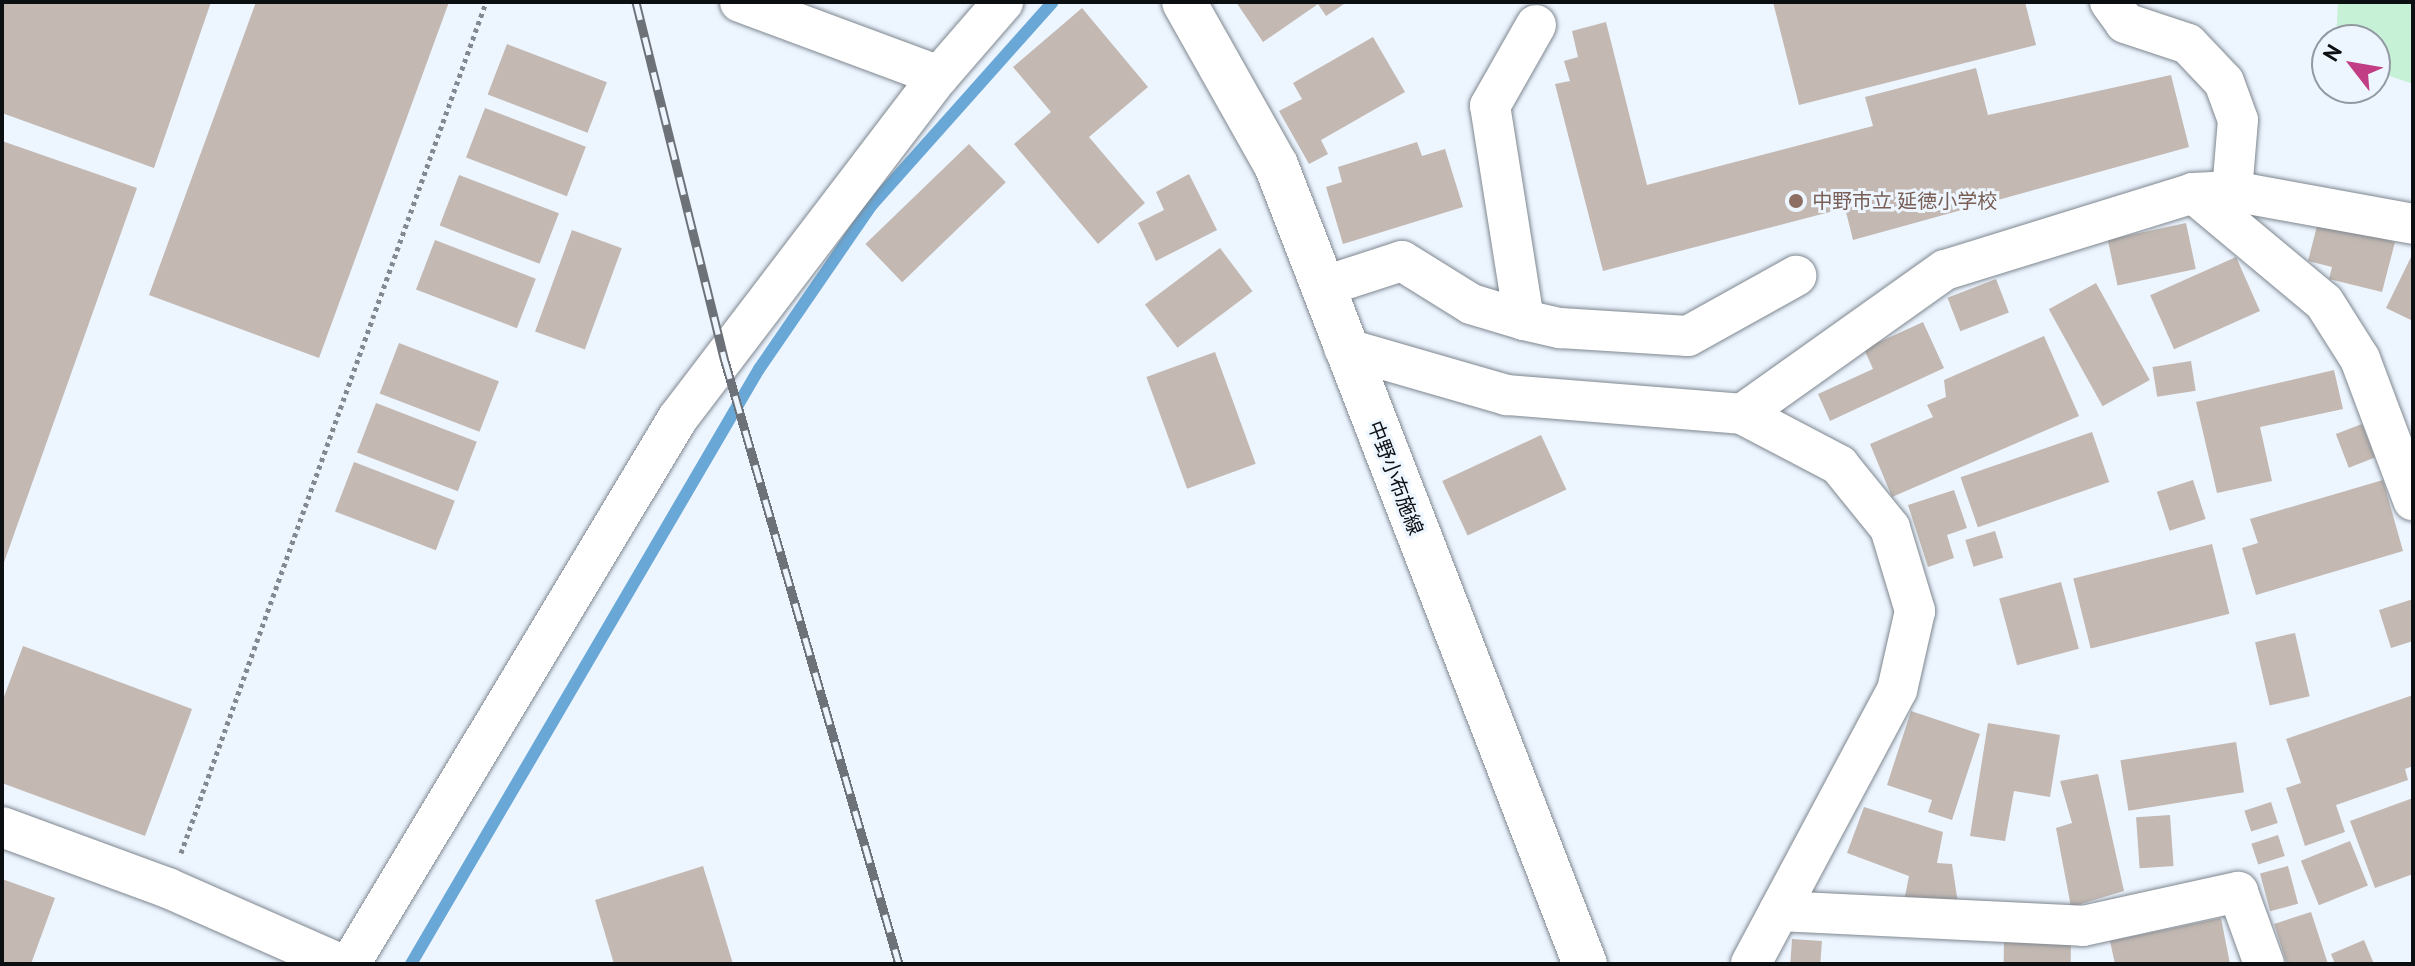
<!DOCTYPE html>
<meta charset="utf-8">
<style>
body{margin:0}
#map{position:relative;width:2415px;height:966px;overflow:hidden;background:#edf5ff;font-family:"PT Sans","Noto Sans JP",sans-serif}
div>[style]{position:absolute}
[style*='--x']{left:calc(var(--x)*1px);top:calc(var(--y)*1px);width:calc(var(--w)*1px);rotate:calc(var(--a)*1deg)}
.green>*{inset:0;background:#c6f1d6}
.stream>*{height:12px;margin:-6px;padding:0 6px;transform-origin:6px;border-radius:6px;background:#69a7d6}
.building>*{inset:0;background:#c3b8b2;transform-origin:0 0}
.path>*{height:5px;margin-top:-2.5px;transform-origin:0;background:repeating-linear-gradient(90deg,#83898f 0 4px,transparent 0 8px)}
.roads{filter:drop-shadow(0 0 2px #7f878f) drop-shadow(0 0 2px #7f878f)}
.minor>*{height:40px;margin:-20px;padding:0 20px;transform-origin:20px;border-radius:20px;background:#fff}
.major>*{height:44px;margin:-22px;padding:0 22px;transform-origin:22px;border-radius:22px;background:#fff}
.rail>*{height:9px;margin-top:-4.5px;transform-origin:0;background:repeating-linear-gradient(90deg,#edf5ff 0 18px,#6d7278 0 36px);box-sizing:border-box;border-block:2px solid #6d7278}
.dots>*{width:22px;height:22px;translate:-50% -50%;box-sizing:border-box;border:4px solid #edf5ff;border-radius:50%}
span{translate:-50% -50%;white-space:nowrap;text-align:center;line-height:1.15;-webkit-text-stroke:6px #edf5ff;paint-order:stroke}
.education-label{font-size:20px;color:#785e54}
.left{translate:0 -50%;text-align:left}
.street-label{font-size:20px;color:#0c0f12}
.frame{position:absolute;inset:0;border:4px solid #0c0f12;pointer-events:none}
.north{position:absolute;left:2311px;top:24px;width:80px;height:80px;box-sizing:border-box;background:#edf5ff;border:2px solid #9399a0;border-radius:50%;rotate:301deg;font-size:22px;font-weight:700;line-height:32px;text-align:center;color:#0c0f12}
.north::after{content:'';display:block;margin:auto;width:28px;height:36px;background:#c13e84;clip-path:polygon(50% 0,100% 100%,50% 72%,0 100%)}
</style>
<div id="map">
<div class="green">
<i style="clip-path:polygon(2338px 2px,2413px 2px,2413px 84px,2375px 71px,2375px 40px,2336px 40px)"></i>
</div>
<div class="stream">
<i style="--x:411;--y:964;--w:689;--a:-59.68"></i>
<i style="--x:759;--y:369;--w:198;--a:-55.5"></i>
<i style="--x:871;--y:206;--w:273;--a:-48.3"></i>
</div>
<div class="building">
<i style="clip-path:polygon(2px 2px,211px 2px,154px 168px,2px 113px)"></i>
<i style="clip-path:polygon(256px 2px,449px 2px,319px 358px,149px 295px)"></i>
<i style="clip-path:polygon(1236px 2px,1347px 2px,1326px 16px,1318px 4px,1263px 42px)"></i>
<i style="clip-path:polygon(1773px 2px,2025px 2px,2036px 45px,1799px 105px)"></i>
<i style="clip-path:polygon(1082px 8px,1148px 87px,1089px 137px,1145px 203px,1098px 244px,1014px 144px,1051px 112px,1013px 67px)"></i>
<i style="clip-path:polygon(1606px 22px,1647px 185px,1873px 126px,1865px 97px,1976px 68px,1988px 115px,2171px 75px,2189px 147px,1853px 240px,1845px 208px,1603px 271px,1555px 84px,1570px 81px,1564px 61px,1578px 57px,1572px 31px)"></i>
<i style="clip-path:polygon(1373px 37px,1405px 92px,1321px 140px,1328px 154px,1309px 164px,1279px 111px,1302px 99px,1293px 83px)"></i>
<i style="left:507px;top:44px;width:107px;height:54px;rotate:21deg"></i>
<i style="left:485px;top:108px;width:108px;height:53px;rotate:21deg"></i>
<i style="clip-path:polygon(2px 141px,137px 188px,2px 568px)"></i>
<i style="clip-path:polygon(1417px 142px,1422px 156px,1445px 149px,1463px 207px,1343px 244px,1326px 187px,1342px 182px,1338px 167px)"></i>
<i style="left:969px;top:144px;width:53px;height:144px;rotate:46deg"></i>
<i style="clip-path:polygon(1189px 174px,1217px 230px,1156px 261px,1138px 223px,1164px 210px,1156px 192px)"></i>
<i style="left:459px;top:175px;width:107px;height:54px;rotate:21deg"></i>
<i style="clip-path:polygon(2318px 222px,2395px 242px,2382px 292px,2329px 279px,2332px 267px,2308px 261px)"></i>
<i style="left:2186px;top:223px;width:47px;height:80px;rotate:78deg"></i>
<i style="left:572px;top:230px;width:53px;height:108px;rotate:20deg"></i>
<i style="left:435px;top:240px;width:108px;height:53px;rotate:21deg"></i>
<i style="left:1220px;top:248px;width:54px;height:94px;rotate:53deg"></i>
<i style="clip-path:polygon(2413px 253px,2413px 321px,2386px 308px)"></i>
<i style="left:2236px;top:257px;width:59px;height:94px;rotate:66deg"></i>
<i style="left:1996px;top:279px;width:36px;height:52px;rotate:69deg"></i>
<i style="left:2096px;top:283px;width:111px;height:54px;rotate:61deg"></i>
<i style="clip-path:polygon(1923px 322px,1944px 368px,1830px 421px,1818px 394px,1873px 369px,1864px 349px)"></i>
<i style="clip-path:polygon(2044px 336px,2079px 416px,1892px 497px,1870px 444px,1933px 417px,1927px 405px,1946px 397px,1944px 380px)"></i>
<i style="left:399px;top:343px;width:107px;height:54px;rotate:21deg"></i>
<i style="left:1215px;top:352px;width:119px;height:73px;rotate:70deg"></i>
<i style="left:2191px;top:361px;width:30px;height:39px;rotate:81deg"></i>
<i style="clip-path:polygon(2334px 370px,2343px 409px,2260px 427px,2272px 481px,2217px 493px,2196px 402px)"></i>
<i style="left:376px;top:403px;width:108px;height:53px;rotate:21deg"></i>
<i style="left:2362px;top:424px;width:36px;height:28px;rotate:69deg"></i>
<i style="left:2092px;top:432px;width:53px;height:139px;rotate:71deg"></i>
<i style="left:1541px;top:435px;width:60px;height:109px;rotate:65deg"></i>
<i style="left:354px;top:462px;width:108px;height:53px;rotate:21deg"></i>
<i style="left:2193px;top:480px;width:41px;height:38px;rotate:72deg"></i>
<i style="clip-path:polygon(2383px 480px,2403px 551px,2256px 595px,2242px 548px,2258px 543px,2250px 519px)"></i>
<i style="clip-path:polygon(1954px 490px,1967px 528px,1947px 535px,1954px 558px,1928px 567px,1908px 505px)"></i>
<i style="left:1995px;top:531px;width:28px;height:31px;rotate:73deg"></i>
<i style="left:2212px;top:544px;width:72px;height:143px;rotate:76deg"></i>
<i style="left:2061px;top:582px;width:69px;height:64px;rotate:75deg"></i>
<i style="clip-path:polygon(2413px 599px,2413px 641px,2391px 648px,2379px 610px)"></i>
<i style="left:2295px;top:633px;width:65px;height:41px;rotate:77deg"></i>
<i style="clip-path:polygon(23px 646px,192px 709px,145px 836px,2px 783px,2px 702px)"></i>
<i style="clip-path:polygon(2413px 695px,2413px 766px,2405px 769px,2408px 780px,2336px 805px,2345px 832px,2305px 846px,2286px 788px,2301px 783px,2286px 739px)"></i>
<i style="clip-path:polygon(1911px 711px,1980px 734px,1952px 820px,1928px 812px,1932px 800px,1887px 785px)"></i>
<i style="clip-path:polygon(1988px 723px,2060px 735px,2050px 797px,2014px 791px,2005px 841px,1970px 836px)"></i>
<i style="left:2236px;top:742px;width:51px;height:117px;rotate:81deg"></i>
<i style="clip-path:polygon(2098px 774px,2124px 891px,2071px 907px,2056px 828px,2072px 823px,2060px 781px)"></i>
<i style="clip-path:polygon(2413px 798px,2413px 874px,2375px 888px,2350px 821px)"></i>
<i style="left:2271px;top:802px;width:22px;height:28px;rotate:72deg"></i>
<i style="clip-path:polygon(1864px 807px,1943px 832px,1937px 863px,1952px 864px,1958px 903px,1904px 901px,1909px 876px,1847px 853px)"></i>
<i style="left:2170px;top:815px;width:51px;height:34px;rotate:86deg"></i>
<i style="left:2278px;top:835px;width:22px;height:28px;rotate:72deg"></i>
<i style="left:2350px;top:841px;width:48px;height:53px;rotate:68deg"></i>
<i style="clip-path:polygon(703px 866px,733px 964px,614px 964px,595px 900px)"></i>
<i style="left:2288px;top:866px;width:39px;height:29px;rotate:75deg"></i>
<i style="clip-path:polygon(2px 879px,55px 898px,31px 964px,2px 964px)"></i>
<i style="clip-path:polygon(2311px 912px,2328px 964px,2287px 964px,2274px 924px)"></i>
<i style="clip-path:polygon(2221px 918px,2230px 964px,2115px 964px,2110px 941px)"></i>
<i style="left:1792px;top:939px;width:30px;height:25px;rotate:4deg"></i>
<i style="clip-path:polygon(2364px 940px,2374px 964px,2335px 964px,2331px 954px)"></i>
<i style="left:2004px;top:942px;width:67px;height:22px;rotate:1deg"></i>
</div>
<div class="path">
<i style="--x:181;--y:853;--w:904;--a:-70.28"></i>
</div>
<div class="roads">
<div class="minor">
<i style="--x:740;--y:2;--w:212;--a:20.4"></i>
<i style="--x:2110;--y:2;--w:26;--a:54"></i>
<i style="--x:2125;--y:23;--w:66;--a:18.4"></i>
<i style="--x:2188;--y:44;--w:52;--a:46.5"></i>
<i style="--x:2224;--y:82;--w:40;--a:69.8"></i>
<i style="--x:2238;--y:120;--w:71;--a:94.8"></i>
<i style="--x:2193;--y:193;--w:170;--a:39.8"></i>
<i style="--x:2324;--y:302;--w:67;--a:57.7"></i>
<i style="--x:2360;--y:359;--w:151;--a:69.4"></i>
<i style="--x:1322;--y:287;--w:84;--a:-18"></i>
<i style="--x:1402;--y:261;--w:81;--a:31.9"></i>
<i style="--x:1471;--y:304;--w:55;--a:16.8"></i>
<i style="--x:1524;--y:320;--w:37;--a:13"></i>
<i style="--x:1560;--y:328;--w:128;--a:3.6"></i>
<i style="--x:1688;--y:336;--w:124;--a:-29.1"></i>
<i style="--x:1524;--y:320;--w:217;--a:-99"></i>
<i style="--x:1490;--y:106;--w:93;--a:-60.4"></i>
<i style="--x:1344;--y:348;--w:170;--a:16.1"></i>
<i style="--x:1507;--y:395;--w:236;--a:4.6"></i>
<i style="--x:1742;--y:414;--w:110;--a:27.7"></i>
<i style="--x:1839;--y:465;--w:81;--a:51"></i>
<i style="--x:1890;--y:528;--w:87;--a:73.2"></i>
<i style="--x:1915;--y:611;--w:81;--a:102.8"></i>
<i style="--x:1897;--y:690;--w:310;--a:118.1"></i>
<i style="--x:1742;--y:414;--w:249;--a:-35.4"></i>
<i style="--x:1945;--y:270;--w:260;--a:-17.2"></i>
<i style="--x:2193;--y:193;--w:39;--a:-3"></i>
<i style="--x:2232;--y:191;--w:184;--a:10.3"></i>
<i style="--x:2;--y:827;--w:177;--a:20.2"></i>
<i style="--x:168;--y:888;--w:188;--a:23.8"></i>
<i style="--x:1779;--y:911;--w:304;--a:2.8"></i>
<i style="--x:2083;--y:926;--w:159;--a:-12.4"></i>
<i style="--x:2238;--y:892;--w:77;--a:70.1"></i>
<i style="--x:350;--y:964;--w:637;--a:-59.01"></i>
<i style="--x:678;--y:418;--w:430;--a:-52.7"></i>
<i style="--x:939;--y:76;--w:98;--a:-49.1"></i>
</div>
<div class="major">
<i style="--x:1184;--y:2;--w:187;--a:60.6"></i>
<i style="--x:1276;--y:165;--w:857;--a:68.86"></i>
</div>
</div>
<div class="rail">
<i style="--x:636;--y:2;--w:370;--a:76.1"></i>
<i style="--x:725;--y:361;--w:628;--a:73.9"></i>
</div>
<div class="dots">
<i style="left:1796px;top:201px;background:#8d6e63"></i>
</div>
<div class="education-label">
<span class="left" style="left:1812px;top:201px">中野市立 延徳小学校</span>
</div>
<div class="street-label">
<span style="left:1395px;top:478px;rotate:69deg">中野小布施線</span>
</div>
<div class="frame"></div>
<div class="north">N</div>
</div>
